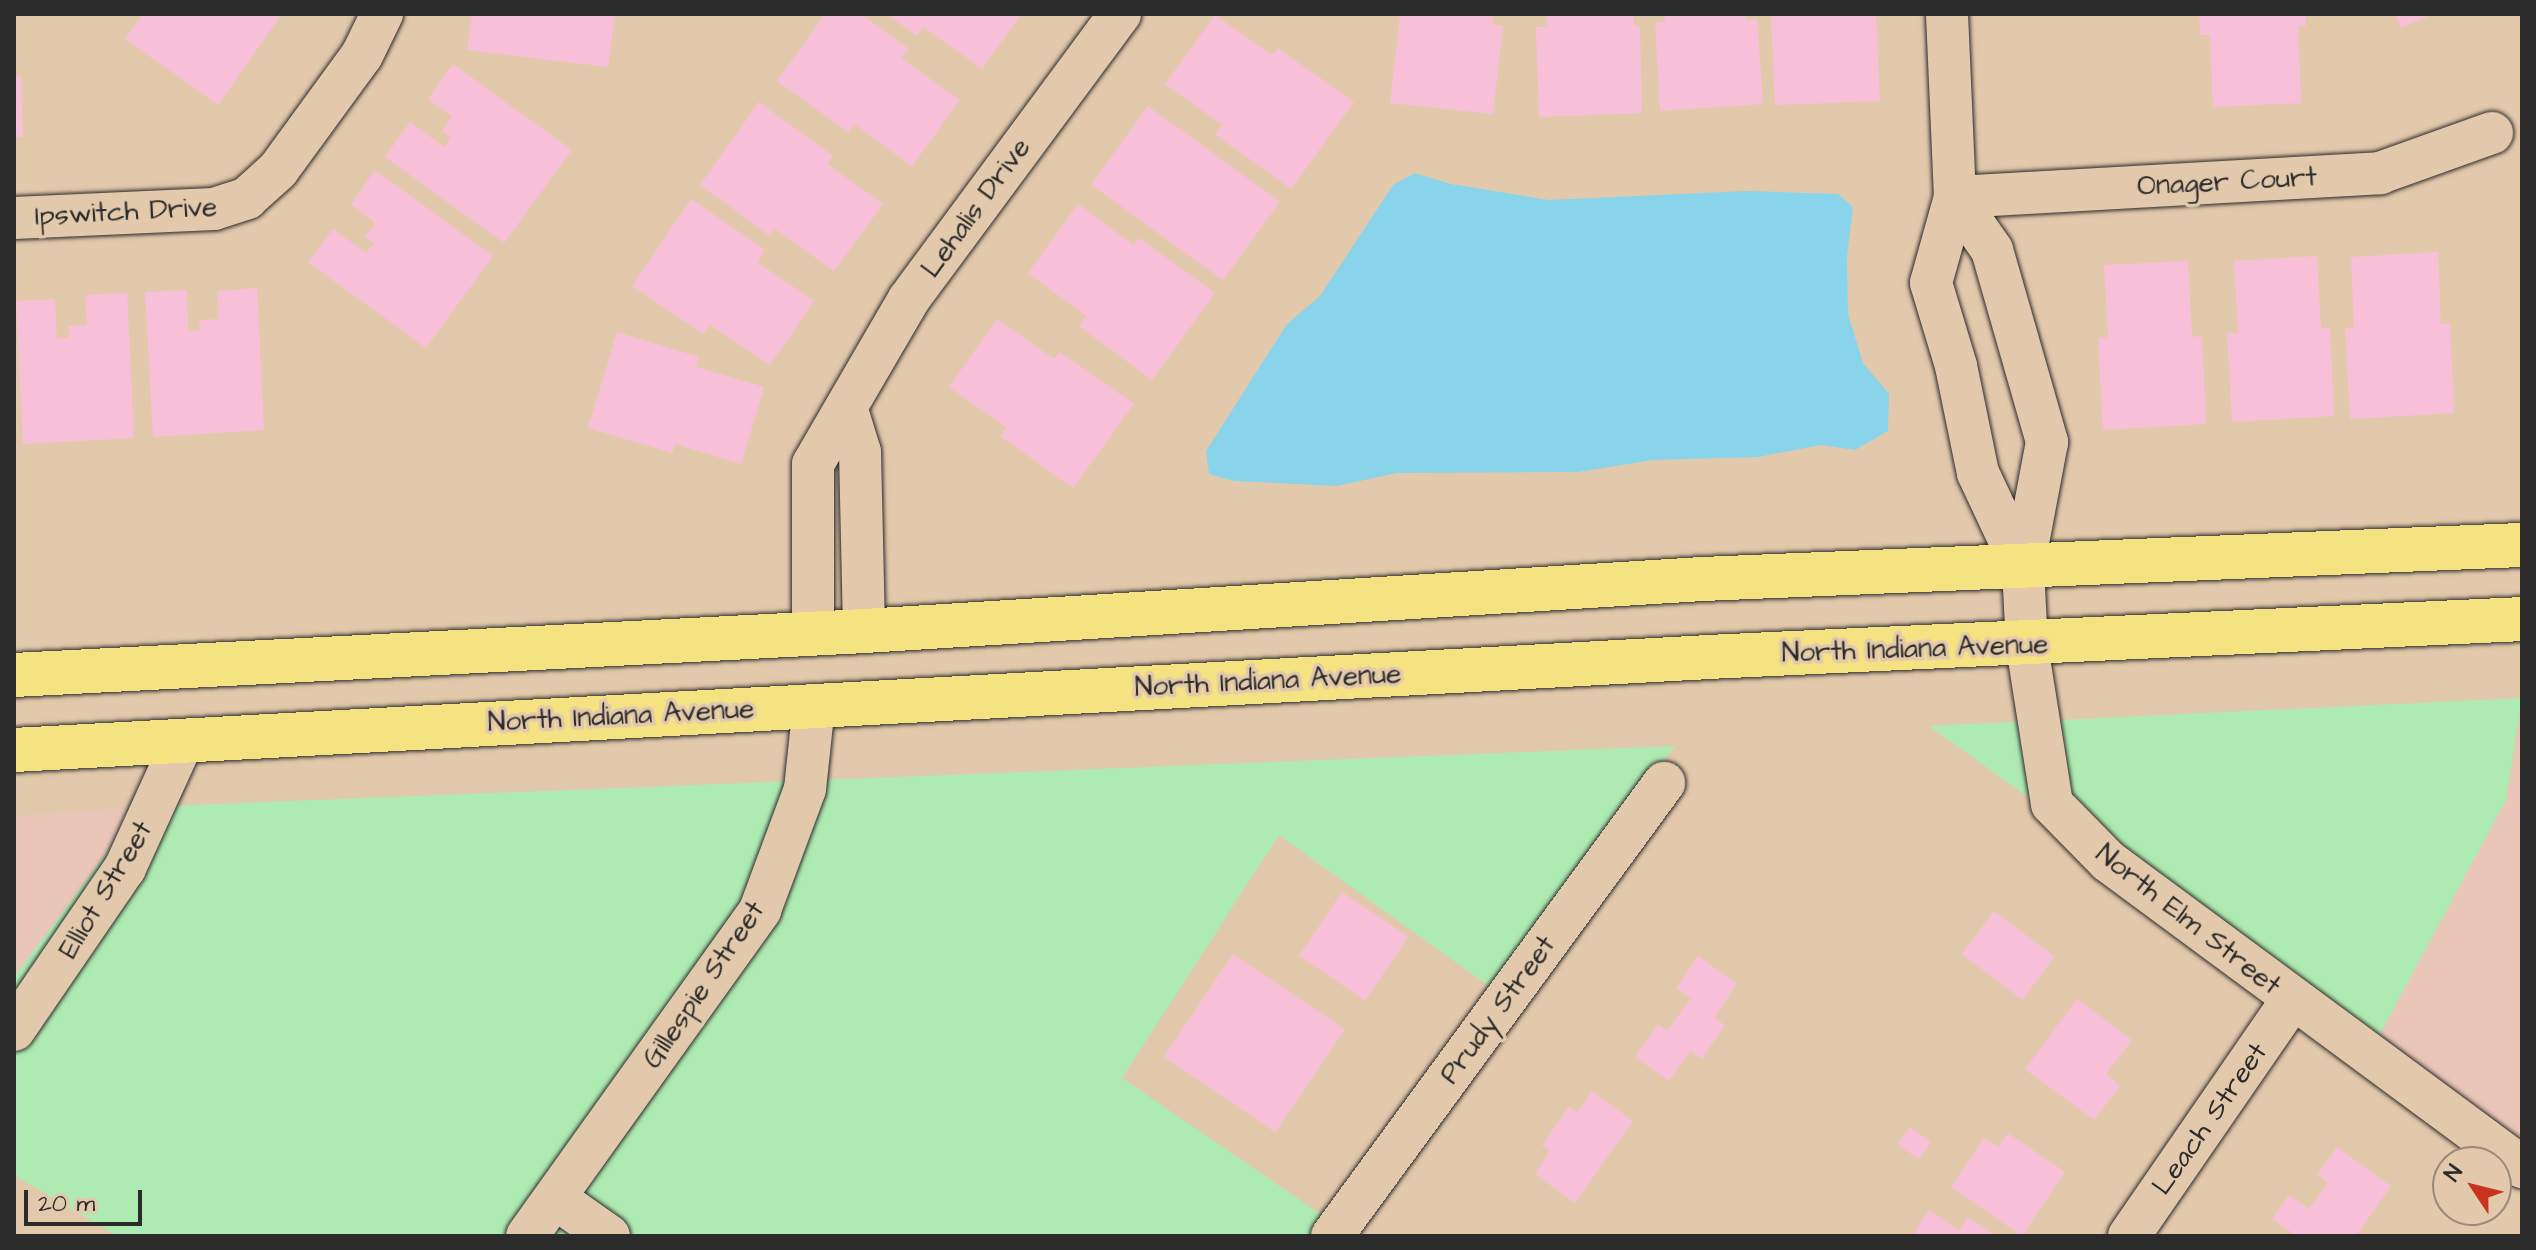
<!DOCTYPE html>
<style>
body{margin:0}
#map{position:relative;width:2536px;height:1250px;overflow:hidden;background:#e3c9ab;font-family:"Architects Daughter",sans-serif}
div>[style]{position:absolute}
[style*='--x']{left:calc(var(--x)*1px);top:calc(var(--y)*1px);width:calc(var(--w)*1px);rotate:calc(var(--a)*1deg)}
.built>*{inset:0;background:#e9c6b8}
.green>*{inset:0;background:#aeebb2}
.water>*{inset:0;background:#8ad4eb}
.building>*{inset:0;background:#f7c0d8;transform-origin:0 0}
.roads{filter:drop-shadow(0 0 2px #2b2b2b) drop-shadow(0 0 2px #2b2b2b)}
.street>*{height:42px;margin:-21px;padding:0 21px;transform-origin:21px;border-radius:21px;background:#e3c9ab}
.primary>*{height:44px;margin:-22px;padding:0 22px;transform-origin:22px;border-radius:22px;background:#f5e382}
span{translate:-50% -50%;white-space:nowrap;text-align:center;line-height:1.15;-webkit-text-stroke:7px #e3c9ab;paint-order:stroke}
.street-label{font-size:28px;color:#2b2b2b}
.frame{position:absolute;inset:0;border:16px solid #2b2b2b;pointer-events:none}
.north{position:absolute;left:2432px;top:1146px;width:80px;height:80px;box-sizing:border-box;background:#e3c9ab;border:2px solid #998a78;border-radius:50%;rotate:305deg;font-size:22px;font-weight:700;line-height:32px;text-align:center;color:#2b2b2b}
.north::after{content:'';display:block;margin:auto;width:28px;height:36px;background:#c8321e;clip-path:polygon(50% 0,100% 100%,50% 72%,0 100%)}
.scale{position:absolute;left:24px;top:1190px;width:118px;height:36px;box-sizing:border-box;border:4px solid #2b2b2b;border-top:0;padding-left:10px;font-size:24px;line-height:28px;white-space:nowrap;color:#2b2b2b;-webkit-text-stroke:6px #e3c9ab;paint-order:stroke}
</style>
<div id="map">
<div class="built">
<i style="clip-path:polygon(2522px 716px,2522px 1160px,2374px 1045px,2506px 800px)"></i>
<i style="clip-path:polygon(141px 807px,14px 977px,14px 816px)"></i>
</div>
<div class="green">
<i style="clip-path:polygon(2522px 698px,2506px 800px,2374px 1045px,1929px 726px)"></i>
<i style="clip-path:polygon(1675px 746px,1490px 987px,1279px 835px,1122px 1078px,1326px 1218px,1314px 1236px,604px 1236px,575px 1221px,564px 1236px,117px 1236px,14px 1175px,14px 977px,141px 807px)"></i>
</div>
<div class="water">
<i style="clip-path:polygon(1415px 173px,1451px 184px,1549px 200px,1747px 191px,1838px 194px,1853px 207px,1847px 257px,1848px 314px,1863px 363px,1889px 394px,1888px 431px,1855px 450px,1821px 445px,1758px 457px,1653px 460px,1578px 472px,1397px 473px,1337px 486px,1234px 481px,1209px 474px,1206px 451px,1287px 324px,1320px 296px,1393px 185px)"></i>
</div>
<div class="building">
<i style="clip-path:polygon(143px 14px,282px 14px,218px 105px,125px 39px)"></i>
<i style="clip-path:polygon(472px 14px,615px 14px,608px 67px,467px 50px)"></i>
<i style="clip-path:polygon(825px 14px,861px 14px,909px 49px,901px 58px,960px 100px,912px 166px,854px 124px,849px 133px,777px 81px)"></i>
<i style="clip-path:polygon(886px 14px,1021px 14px,982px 69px,923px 27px,917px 36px)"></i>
<i style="clip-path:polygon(1493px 14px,1492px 24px,1503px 26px,1493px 114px,1390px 103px,1400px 15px)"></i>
<i style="clip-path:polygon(1547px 14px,1634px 14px,1634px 25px,1640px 26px,1642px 113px,1539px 117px,1536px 27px,1547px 27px)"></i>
<i style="clip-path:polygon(1665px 14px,1745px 14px,1746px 20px,1757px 19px,1763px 104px,1660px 111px,1655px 22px,1665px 22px)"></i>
<i style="clip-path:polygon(1783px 14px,1876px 14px,1880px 101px,1775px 105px,1771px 17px)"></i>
<i style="clip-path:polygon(2199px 14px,2306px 14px,2306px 26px,2298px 26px,2301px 103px,2213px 107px,2210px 35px,2200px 35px)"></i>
<i style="clip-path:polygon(2395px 14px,2433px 14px,2401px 28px)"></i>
<i style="clip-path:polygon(1215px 15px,1272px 55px,1278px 48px,1354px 102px,1291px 189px,1215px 134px,1222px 125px,1165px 84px)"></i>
<i style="clip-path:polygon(453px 64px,572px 150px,504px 243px,385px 157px,410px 122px,444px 147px,451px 138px,442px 131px,452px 116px,428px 99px)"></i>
<i style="clip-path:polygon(14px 76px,21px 76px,23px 137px,14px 137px)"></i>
<i style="clip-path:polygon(759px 102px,833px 156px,827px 164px,883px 204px,834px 271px,775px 229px,770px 236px,700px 185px)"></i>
<i style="left:1148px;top:106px;width:163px;height:97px;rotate:36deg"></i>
<i style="clip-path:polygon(375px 170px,493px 256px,426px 348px,308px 262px,333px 229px,366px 253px,374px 244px,365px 237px,375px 223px,351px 204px)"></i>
<i style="clip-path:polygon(691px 199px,765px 250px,757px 262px,814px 301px,770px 365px,710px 325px,703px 334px,632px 286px)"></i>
<i style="clip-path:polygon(1078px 204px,1134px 245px,1139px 238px,1215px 293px,1152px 380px,1079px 326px,1086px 316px,1028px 273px)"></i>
<i style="clip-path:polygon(2438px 252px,2441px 324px,2450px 323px,2454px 413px,2350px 419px,2345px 328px,2354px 328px,2351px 257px)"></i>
<i style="clip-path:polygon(2317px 256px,2321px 328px,2330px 328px,2334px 416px,2232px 422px,2227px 333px,2238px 333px,2234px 261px)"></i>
<i style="clip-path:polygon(2188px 261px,2192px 337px,2202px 336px,2206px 424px,2103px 430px,2098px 338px,2108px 337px,2104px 265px)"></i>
<i style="clip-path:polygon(257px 288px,264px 430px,153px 437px,145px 292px,187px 290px,188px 331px,200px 330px,199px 320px,219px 319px,217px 291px)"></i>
<i style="clip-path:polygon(127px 293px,134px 438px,23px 444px,16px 301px,55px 299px,57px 338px,69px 338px,68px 326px,87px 325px,85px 295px)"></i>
<i style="clip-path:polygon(997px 319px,1054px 359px,1060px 352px,1134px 404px,1073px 488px,1000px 436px,1007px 428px,949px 387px)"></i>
<i style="clip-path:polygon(617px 332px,699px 357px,696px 367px,764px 387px,741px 464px,675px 444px,672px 453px,588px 428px)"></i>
<i style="left:1342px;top:892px;width:80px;height:77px;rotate:34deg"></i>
<i style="left:1994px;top:911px;width:76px;height:54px;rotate:37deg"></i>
<i style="left:1233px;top:954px;width:135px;height:124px;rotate:34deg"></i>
<i style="clip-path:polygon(1698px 956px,1737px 984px,1714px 1018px,1725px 1025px,1702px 1059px,1690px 1051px,1669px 1081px,1635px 1057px,1658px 1024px,1667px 1031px,1691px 999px,1676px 988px)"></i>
<i style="clip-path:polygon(2077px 999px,2132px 1040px,2106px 1074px,2120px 1086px,2094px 1120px,2025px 1069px)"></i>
<i style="clip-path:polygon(1592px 1091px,1633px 1121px,1575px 1203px,1535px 1174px,1550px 1151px,1542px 1145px,1569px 1107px,1577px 1112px)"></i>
<i style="left:1910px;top:1127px;width:26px;height:21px;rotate:36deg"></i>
<i style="clip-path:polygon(2008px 1133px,2065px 1172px,2022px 1236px,1951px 1187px,1984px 1138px,1998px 1147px)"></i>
<i style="clip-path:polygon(2337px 1147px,2391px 1186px,2356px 1236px,2297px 1236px,2272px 1219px,2289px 1195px,2309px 1209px,2328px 1182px,2317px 1174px)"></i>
<i style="clip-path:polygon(1929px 1210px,1959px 1231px,1968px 1217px,1996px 1236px,1912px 1236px)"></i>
</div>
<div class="roads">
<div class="street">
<i style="--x:1947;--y:14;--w:183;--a:87.5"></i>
<i style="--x:1955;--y:197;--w:89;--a:105.6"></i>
<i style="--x:1931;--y:283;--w:87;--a:73.2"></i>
<i style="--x:1956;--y:366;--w:109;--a:78.4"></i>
<i style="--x:1978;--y:473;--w:106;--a:64.9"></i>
<i style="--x:1955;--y:197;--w:65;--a:55.1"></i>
<i style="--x:1992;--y:250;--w:200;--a:74"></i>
<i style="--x:2047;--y:442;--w:129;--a:100.7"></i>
<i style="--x:2023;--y:569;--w:77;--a:87"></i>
<i style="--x:2027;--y:646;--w:160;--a:81"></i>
<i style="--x:2052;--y:804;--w:80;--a:45.5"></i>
<i style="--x:2108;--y:861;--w:515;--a:36.47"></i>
<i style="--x:1955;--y:197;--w:426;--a:-3.2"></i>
<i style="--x:2380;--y:173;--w:119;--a:-19.7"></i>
<i style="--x:14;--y:218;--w:200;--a:-2.6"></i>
<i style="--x:214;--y:209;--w:35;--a:-18"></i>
<i style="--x:247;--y:198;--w:42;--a:-42.1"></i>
<i style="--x:278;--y:170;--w:142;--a:-53.9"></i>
<i style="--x:362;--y:55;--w:46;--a:-64"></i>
<i style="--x:847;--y:410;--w:44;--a:72.8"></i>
<i style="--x:860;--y:452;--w:179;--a:88.7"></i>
<i style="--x:813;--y:631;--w:167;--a:-90"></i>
<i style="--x:813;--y:464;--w:191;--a:-59.8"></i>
<i style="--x:909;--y:299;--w:355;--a:-53.5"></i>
<i style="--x:14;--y:1030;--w:196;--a:-55.6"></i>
<i style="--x:125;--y:868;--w:140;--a:-65.5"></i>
<i style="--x:555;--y:1198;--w:66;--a:35.1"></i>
<i style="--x:527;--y:1236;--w:401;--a:-54.4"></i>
<i style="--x:760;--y:910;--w:129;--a:-69.6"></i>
<i style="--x:805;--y:789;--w:84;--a:-83.9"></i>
<i style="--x:1332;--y:1236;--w:562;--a:-53.76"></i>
<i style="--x:2129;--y:1236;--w:285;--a:-55.4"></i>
</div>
<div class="primary">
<i style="--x:14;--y:675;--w:851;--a:-2.96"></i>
<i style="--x:864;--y:631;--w:841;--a:-3.55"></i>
<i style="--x:1703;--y:579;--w:820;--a:-2.38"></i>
<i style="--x:14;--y:750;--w:1697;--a:-3.14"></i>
<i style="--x:1708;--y:657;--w:815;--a:-2.67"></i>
</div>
</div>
<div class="street-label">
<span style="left:2227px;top:182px;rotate:-3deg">Onager Court</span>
<span style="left:976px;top:208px;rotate:-54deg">Lehalis Drive</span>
<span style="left:126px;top:212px;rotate:-3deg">Ipswitch Drive</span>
<span style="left:1915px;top:649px;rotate:-2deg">North Indiana Avenue</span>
<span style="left:1268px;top:681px;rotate:-3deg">North Indiana Avenue</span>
<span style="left:621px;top:716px;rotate:-3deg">North Indiana Avenue</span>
<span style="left:106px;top:890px;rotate:-59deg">Elliot Street</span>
<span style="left:2188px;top:920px;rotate:38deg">North Elm Street</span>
<span style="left:704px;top:985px;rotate:-56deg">Gillespie Street</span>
<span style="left:1498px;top:1010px;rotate:-54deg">Prudy Street</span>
<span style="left:2210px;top:1119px;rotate:-55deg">Leach Street</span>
</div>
<div class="frame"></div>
<div class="north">N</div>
<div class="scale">20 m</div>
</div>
